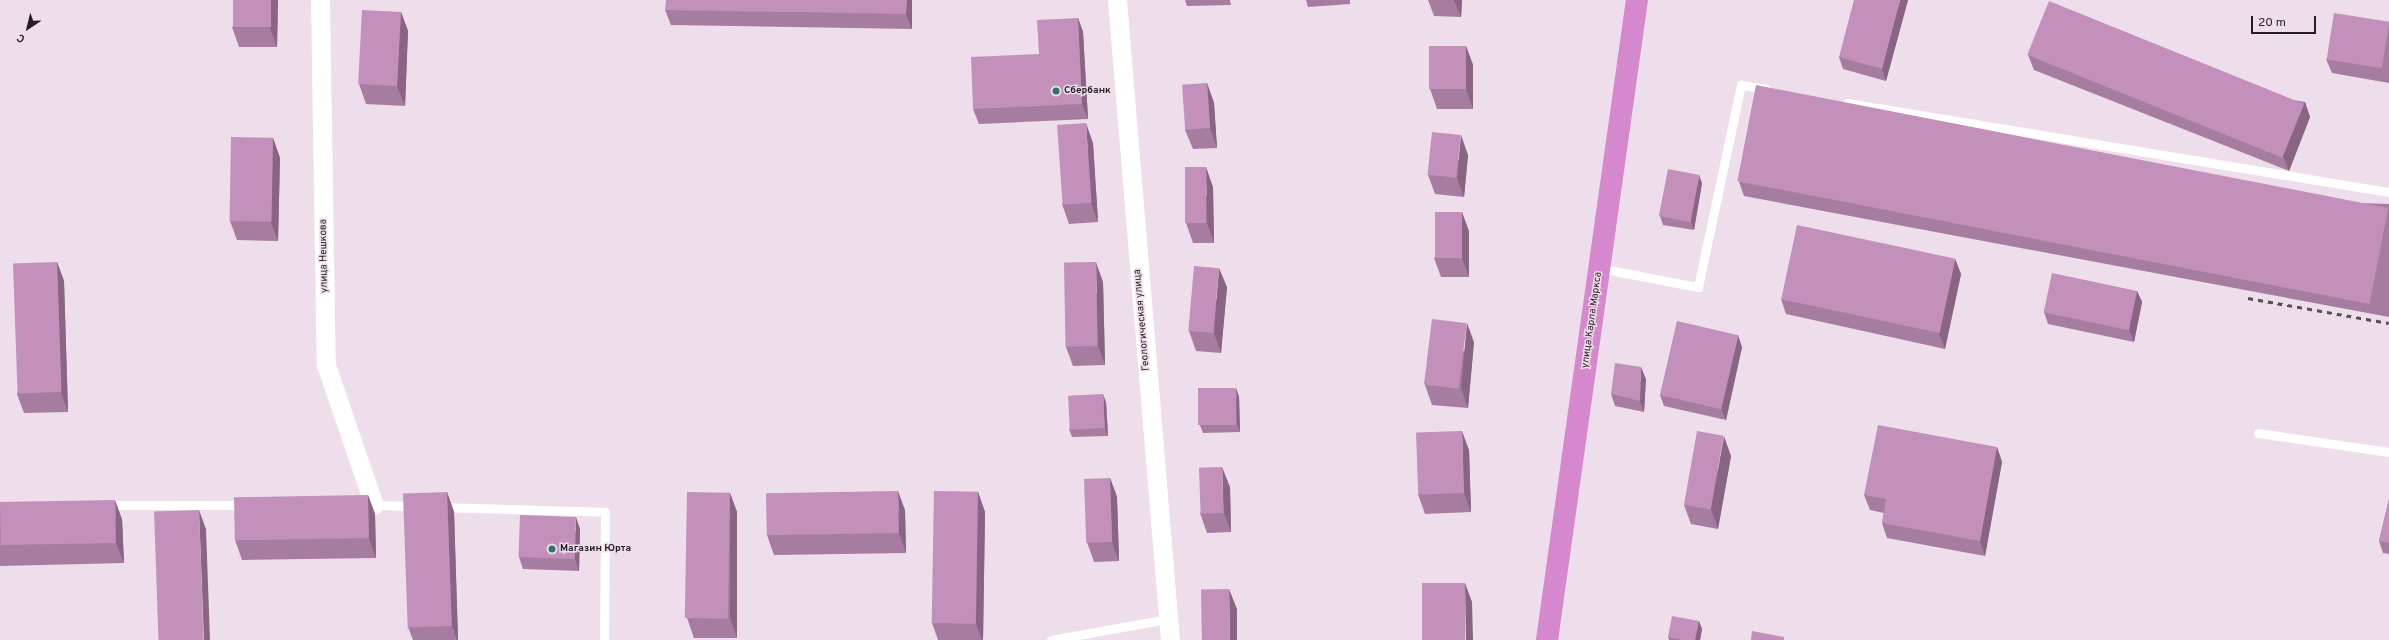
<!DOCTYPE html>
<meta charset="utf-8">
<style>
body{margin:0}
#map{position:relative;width:2389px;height:640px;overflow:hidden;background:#eeddeb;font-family:Overpass,sans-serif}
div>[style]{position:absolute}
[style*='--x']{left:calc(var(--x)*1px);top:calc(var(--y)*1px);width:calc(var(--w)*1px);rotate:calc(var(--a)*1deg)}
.service>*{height:9px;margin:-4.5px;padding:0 4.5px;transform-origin:4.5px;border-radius:4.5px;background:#fff}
.minor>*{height:19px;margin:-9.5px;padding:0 9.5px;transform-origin:9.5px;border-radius:9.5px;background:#fff}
.trunk>*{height:22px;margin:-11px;padding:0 11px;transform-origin:11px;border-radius:11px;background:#d688ce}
.rail>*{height:3px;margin-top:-1.5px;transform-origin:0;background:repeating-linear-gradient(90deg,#584f56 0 5px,transparent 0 10px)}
.wall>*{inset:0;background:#a77ca1}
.shaded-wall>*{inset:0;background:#886583}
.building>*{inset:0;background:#c290bb;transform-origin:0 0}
.dots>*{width:11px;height:11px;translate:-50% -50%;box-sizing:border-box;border:2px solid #eeddeb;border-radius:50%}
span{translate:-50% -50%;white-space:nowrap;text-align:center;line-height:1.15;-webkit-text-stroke:3px #eeddeb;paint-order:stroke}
.poi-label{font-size:10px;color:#251f24;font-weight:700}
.left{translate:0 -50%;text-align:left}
.street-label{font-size:10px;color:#251f24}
.north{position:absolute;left:8px;top:8px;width:40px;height:40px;-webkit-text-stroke:3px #eeddeb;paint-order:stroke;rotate:215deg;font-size:11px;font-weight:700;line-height:16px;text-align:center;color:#251f24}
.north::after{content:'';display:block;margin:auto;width:14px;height:18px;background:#251f24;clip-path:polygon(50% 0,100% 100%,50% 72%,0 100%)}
.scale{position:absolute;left:2251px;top:16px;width:65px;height:18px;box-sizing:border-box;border:2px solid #251f24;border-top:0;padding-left:5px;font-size:12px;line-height:14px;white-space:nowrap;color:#251f24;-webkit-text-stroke:3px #eeddeb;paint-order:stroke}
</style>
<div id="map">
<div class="service">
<i style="--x:1847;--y:103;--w:549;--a:9.33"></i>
<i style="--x:1599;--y:268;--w:101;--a:10.9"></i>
<i style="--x:1698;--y:287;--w:207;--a:-78"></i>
<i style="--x:1741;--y:85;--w:26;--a:9"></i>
<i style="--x:2258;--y:433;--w:132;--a:8.3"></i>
<i style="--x:105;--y:505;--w:142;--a:0"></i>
<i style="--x:371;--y:505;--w:44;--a:1.3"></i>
<i style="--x:441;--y:507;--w:164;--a:1.7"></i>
<i style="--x:605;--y:512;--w:128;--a:90.4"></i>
<i style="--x:1051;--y:640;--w:117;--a:-10.3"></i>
</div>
<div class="minor">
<i style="--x:320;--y:0;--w:365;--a:89.1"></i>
<i style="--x:326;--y:365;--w:148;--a:71.1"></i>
<i style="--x:1117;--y:0;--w:642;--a:85.27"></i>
</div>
<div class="trunk">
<i style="--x:1547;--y:640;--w:646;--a:-82"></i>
</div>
<div class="rail">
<i style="--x:2248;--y:298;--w:143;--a:10.1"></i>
</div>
<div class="wall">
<i style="clip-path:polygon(278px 0,277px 47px,239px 47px,232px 27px)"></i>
<i style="clip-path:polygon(912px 0,912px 29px,671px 25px,665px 10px)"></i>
<i style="clip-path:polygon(1185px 0,1230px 0,1231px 5px,1187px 6px)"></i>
<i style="clip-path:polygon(1306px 0,1350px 0,1350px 4px,1308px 7px)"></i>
<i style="clip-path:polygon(1428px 0,1462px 0,1461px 17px,1434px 16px)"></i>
<i style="clip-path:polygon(1908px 0,1886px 81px,1843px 69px,1839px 57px)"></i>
<i style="clip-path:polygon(401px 12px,408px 31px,405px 106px,366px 104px,359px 84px)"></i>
<i style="clip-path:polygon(1078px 18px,1083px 32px,1088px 119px,979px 124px,973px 109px,1039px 54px)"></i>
<i style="clip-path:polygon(2389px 22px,2389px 83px,2332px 73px,2326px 59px)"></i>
<i style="clip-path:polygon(1466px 46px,1473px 65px,1473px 109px,1437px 109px,1430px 89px)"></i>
<i style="clip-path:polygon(2028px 55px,2305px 102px,2310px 117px,2289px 171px,2034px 70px)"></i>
<i style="clip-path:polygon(1207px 83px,1214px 103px,1217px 148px,1193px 149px,1185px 130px)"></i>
<i style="clip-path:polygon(273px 138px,280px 158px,278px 241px,237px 240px,230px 221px)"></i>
<i style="clip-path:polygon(1093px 143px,1098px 222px,1069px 224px,1062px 204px)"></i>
<i style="clip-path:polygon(1468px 155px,1464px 197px,1435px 194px,1428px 175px)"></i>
<i style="clip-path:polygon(1739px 182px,2389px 204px,2389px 317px,1744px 196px)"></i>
<i style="clip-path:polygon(1702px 183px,1694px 230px,1663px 225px,1660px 216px)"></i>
<i style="clip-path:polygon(1213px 187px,1214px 243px,1193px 243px,1186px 223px)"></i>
<i style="clip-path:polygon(1469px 231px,1469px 277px,1441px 277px,1434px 258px)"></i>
<i style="clip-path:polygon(1955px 259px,1961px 274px,1945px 349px,1786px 314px,1781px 299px)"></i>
<i style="clip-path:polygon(57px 262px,64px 281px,68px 412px,24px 413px,17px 394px)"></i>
<i style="clip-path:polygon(1103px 282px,1105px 365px,1073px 366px,1066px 347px)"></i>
<i style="clip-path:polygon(1227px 287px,1221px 353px,1196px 351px,1189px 331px)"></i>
<i style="clip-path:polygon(2137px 291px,2142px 302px,2134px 342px,2048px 324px,2044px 312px)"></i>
<i style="clip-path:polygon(1474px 342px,1468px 408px,1432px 405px,1425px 385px)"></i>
<i style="clip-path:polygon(1742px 347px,1726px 420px,1664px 406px,1660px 395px)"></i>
<i style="clip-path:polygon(1646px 379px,1644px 412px,1615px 406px,1611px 394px)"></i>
<i style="clip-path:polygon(1239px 396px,1240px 432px,1203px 433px,1200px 425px)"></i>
<i style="clip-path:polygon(1106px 402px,1108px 436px,1072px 437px,1069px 429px)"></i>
<i style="clip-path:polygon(1997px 447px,2002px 462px,1985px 556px,1887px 538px,1882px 523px,1884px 513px,1870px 510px,1864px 495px)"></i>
<i style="clip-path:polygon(1469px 450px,1471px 512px,1425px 514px,1418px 494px)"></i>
<i style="clip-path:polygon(1731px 456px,1718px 529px,1691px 524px,1684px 505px)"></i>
<i style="clip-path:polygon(1110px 478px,1117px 497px,1119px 561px,1094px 562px,1087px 542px)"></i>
<i style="clip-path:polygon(1230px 487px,1231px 532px,1207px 533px,1200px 513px)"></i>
<i style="clip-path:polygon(447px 492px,454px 512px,458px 640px,413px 640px,408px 627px)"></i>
<i style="clip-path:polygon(978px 492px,985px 512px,983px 640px,938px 640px,932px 623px)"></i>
<i style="clip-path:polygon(730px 493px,737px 512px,737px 638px,694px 638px,687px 618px)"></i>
<i style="clip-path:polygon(368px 495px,375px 514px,376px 558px,242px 560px,235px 540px)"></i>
<i style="clip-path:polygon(2389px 499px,2389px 554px,2383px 553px,2379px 541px)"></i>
<i style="clip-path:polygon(0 503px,122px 519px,124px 563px,0 566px)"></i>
<i style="clip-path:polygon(905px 510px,906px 553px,774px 555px,767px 535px)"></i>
<i style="clip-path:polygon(580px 529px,579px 571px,523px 569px,519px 557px)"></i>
<i style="clip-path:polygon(1699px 621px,1702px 629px,1700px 640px,1669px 640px,1668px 637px)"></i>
</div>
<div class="shaded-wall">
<i style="clip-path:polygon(271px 0,278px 0,277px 47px,270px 28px)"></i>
<i style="clip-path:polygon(907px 0,912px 0,912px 29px,906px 14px)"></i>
<i style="clip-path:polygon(1454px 0,1462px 0,1461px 17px)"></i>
<i style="clip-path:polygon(1900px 0,1908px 0,1886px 81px,1882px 69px)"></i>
<i style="clip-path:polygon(401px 12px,408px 31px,405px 106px,397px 86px)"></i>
<i style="clip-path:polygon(1078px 18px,1083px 32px,1088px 119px,1082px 104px)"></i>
<i style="clip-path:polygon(1466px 46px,1473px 65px,1473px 109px,1466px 89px)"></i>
<i style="clip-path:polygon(1207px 83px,1214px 103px,1217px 148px,1210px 128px)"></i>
<i style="clip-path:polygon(2305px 102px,2310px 117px,2289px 171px,2283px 156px)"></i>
<i style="clip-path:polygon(1086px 123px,1093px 143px,1098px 222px,1091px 203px)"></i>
<i style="clip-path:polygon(1461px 135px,1468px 155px,1464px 197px,1457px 178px)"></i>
<i style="clip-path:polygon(273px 138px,280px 158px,278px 241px,271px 222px)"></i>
<i style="clip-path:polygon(1206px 167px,1213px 187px,1214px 243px,1207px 223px)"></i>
<i style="clip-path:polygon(1699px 175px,1702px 183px,1694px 230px,1691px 222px)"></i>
<i style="clip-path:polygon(1462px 212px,1469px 231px,1469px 277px,1462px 258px)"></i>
<i style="clip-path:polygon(1955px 259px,1961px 274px,1945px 349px,1939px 334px)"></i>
<i style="clip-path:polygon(57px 262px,64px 281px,68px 412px,61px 392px)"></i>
<i style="clip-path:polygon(1096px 262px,1103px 282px,1105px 365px,1098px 346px)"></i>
<i style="clip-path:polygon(1219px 268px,1227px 287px,1221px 353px,1214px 333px)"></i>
<i style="clip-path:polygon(2137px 291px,2142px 302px,2134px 342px,2129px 330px)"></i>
<i style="clip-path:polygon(1467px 323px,1474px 342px,1468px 408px,1461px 388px)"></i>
<i style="clip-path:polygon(1738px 335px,1742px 347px,1726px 420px,1721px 409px)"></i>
<i style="clip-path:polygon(1641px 367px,1646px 379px,1644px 412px,1640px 401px)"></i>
<i style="clip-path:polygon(1236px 388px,1239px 396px,1240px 432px,1237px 424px)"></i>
<i style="clip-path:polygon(1103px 394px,1106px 402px,1108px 436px,1105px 428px)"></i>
<i style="clip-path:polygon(1462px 431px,1469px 450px,1471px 512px,1464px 493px)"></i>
<i style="clip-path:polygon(1724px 436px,1731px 456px,1718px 529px,1711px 509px)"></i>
<i style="clip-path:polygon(1997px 447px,2002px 462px,1985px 556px,1980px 541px)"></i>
<i style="clip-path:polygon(1222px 467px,1230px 487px,1231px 532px,1224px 513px)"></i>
<i style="clip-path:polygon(1110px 478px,1117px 497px,1119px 561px,1112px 542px)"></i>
<i style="clip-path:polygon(898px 491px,905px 510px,906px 553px,899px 533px)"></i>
<i style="clip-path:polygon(447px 492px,454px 512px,458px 640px,457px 640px,452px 626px)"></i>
<i style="clip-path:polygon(978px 492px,985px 512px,983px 640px,982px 640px,976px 624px)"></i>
<i style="clip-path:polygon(730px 493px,737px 512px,737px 638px,730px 618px)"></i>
<i style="clip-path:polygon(368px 495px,375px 514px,376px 558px,369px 538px)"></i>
<i style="clip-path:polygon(115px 500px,122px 519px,124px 563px,116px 543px)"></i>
<i style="clip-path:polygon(199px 510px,206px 529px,210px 640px,204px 640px)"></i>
<i style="clip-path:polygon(576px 517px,580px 529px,579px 571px,575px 559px)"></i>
<i style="clip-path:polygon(1465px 583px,1472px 602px,1473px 640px,1466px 640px)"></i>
<i style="clip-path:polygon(1229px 589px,1237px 609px,1237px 640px,1230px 640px)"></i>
<i style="clip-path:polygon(1699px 621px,1702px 629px,1700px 640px,1695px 640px)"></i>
</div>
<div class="building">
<i style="left:233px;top:0;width:38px;height:27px"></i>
<i style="clip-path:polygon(666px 0,907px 0,906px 14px,665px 10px)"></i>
<i style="clip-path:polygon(1854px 0,1900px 0,1882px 69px,1839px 57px)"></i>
<i style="left:2049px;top:1px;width:275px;height:58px;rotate:22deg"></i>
<i style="left:362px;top:10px;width:39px;height:74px;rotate:3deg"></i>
<i style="left:2334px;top:13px;width:56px;height:47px;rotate:9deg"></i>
<i style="clip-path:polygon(1078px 18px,1082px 104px,973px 109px,971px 57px,1039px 54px,1037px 20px)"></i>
<i style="left:1429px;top:46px;width:37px;height:43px"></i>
<i style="left:1207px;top:83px;width:45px;height:25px;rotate:86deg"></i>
<i style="left:1756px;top:85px;width:644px;height:98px;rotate:11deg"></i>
<i style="left:1086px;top:123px;width:80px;height:29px;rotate:86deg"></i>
<i style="left:1432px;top:132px;width:29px;height:43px;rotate:6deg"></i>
<i style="left:231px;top:137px;width:42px;height:84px;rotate:1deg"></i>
<i style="left:1185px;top:167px;width:21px;height:56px"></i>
<i style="left:1668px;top:169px;width:32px;height:48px;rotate:11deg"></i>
<i style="left:1435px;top:212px;width:27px;height:46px"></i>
<i style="left:1797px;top:225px;width:162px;height:76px;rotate:12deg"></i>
<i style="left:57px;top:262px;width:130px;height:44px;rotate:88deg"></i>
<i style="left:1096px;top:262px;width:84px;height:32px;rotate:89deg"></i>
<i style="left:1194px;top:266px;width:25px;height:65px;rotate:5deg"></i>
<i style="left:2052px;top:273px;width:87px;height:40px;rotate:12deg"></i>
<i style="left:1432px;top:319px;width:35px;height:66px;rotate:7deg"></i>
<i style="left:1677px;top:321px;width:63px;height:76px;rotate:13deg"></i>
<i style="clip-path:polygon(1615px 363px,1641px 367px,1640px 401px,1611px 394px)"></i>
<i style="left:1198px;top:388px;width:38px;height:37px"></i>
<i style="left:1103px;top:394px;width:34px;height:35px;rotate:87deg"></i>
<i style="clip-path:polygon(1878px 425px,1997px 447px,1980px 541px,1882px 523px,1886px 499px,1864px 495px)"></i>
<i style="left:1462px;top:431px;width:62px;height:46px;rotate:88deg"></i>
<i style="left:1697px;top:431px;width:27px;height:75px;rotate:10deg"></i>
<i style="left:1222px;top:467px;width:46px;height:23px;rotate:88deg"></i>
<i style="left:1110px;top:478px;width:64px;height:26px;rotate:88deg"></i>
<i style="left:898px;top:491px;width:42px;height:132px;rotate:89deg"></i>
<i style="left:934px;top:491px;width:44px;height:132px;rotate:1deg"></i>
<i style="left:447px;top:492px;width:134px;height:44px;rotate:88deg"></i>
<i style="left:687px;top:492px;width:43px;height:126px;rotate:1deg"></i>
<i style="left:368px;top:495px;width:43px;height:134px;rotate:89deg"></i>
<i style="clip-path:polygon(2389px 499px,2389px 543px,2379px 541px)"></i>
<i style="left:115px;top:500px;width:43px;height:115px;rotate:89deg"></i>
<i style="left:199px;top:510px;width:130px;height:45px;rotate:88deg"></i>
<i style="left:520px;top:515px;width:56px;height:42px;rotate:2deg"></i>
<i style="left:1422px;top:583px;width:43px;height:57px"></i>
<i style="left:1229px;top:589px;width:51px;height:28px;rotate:89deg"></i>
<i style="clip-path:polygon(1672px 616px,1699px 621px,1695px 640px,1682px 640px,1668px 637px)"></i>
<i style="clip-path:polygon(1752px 631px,1784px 637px,1784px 640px,1751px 640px)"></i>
</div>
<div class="dots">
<i style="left:1056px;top:91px;background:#2e7468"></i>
<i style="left:552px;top:549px;background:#2e7468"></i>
</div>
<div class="poi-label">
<span class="left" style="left:1064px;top:91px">Сбербанк</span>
<span class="left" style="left:560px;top:549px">Магазин Юрта</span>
</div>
<div class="street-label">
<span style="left:324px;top:256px;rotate:-91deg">улица Нешкова</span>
<span style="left:1142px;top:320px;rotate:-95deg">Геологическая улица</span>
<span style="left:1592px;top:320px;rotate:-82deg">улица Карла Маркса</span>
</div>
<div class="north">С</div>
<div class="scale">20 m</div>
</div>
